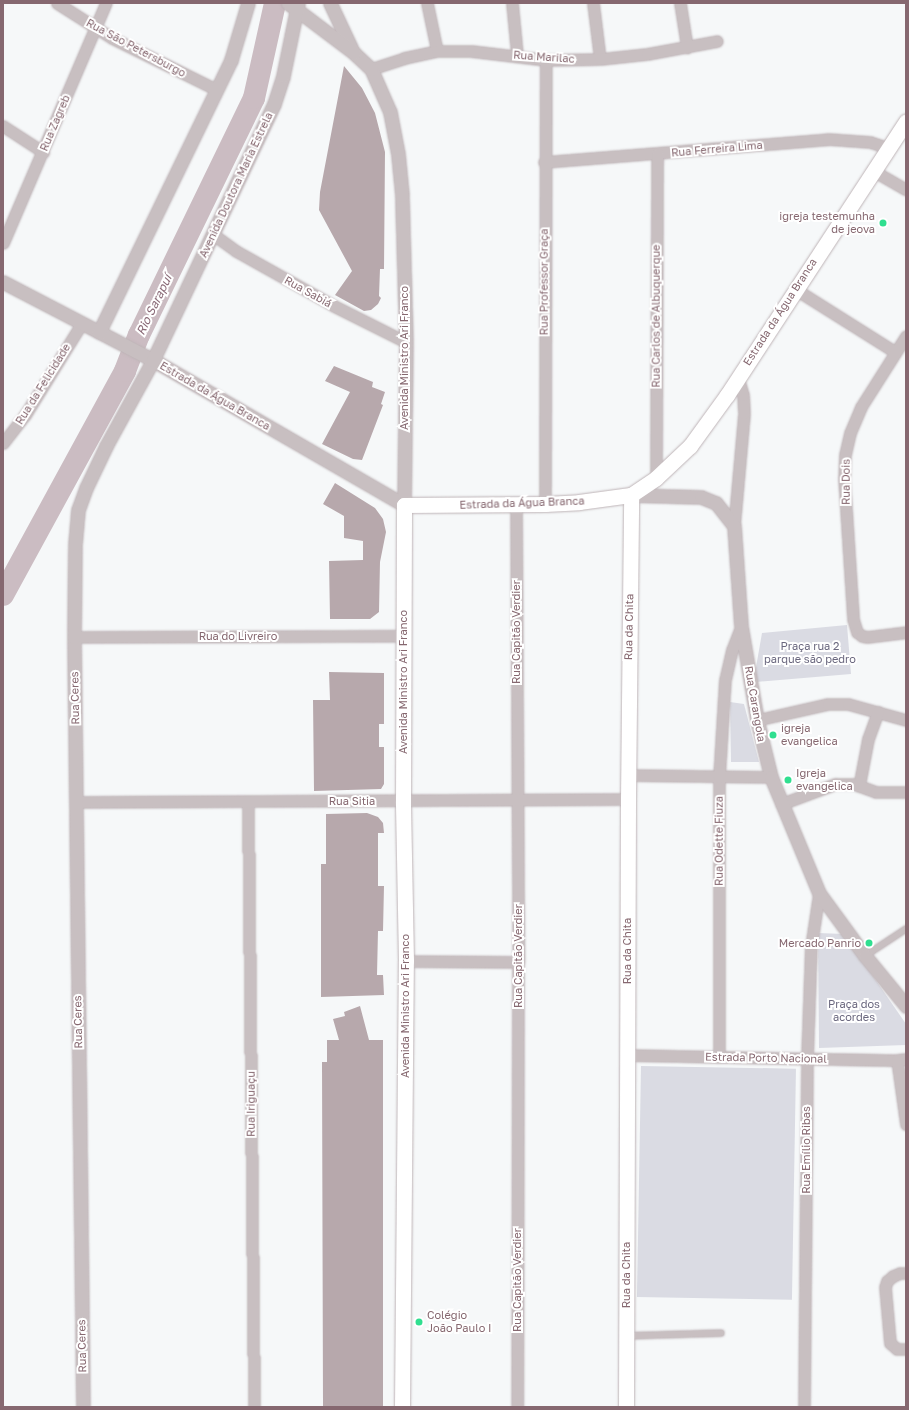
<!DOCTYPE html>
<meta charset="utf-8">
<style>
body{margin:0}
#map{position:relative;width:909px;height:1410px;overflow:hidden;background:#f6f8f9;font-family:"Golos Text",sans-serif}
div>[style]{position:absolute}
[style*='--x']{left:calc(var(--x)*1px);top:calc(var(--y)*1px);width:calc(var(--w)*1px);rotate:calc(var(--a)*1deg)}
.green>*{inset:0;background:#dadbe3;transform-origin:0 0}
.river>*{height:22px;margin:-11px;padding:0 11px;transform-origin:11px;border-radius:11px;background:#cbbcc2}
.building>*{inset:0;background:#b7a8ac}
.roads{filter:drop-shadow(0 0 1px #beb4b7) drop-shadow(0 0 1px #beb4b7)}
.service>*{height:5.5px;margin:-2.75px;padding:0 2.75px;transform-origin:2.75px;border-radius:2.75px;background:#c8bfc1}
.minor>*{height:11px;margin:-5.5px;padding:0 5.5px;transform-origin:5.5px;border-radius:5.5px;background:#c8bfc1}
.tertiary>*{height:13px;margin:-6.5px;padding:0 6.5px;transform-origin:6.5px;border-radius:6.5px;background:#c8bfc1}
.secondary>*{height:15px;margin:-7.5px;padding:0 7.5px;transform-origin:7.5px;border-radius:7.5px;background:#fff}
.dots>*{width:11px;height:11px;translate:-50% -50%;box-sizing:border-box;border:2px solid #fff;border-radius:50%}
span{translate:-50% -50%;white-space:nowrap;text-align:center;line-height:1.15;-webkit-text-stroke:4px #fff;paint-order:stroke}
.street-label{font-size:11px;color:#866870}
.poi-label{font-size:11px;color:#866870}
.right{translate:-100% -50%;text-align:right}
.left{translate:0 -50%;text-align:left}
.park-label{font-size:11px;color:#6a677e}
.water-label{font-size:12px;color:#896976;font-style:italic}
.frame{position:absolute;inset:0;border:4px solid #866870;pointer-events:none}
</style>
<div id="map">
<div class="green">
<i style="clip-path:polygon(847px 625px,851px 674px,756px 682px,755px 673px,762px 633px)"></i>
<i style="clip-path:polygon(730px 702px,744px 704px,759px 762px,731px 762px)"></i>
<i style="clip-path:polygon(818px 933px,844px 934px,906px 1024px,906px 1045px,819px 1048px)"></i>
<i style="left:641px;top:1066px;width:155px;height:231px;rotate:1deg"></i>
</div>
<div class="river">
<i style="--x:3;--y:595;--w:255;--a:-61.4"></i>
<i style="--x:125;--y:371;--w:39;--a:-69"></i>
<i style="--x:139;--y:335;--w:263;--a:-64.1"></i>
<i style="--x:254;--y:98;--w:97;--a:-77.5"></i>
</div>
<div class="building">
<i style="clip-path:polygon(344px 66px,362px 88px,375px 113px,385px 152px,384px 269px,380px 269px,379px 296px,381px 298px,378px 304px,371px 310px,364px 311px,335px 295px,352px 271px,319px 210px,320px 192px)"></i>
<i style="clip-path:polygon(334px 366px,373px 382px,372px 387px,385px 392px,381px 404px,383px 405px,362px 460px,353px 459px,322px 444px,350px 392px,325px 381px)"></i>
<i style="clip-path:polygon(335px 483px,375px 508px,383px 519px,386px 532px,380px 562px,379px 612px,370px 619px,330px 619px,329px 561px,363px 560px,363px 541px,344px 538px,344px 516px,323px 504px)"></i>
<i style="clip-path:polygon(329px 672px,384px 673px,384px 724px,379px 724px,379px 747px,384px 747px,384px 784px,381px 789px,314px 791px,313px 700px,330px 700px)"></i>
<i style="clip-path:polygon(367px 813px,378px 817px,383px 823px,384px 833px,378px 833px,378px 886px,384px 886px,383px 931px,378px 931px,377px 975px,383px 975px,384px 995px,321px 997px,321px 864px,326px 864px,326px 814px)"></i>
<i style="clip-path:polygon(360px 1006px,369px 1040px,383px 1040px,383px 1407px,323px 1407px,322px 1062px,327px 1062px,327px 1040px,339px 1040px,333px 1019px,345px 1016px,344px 1012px)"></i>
</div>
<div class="roads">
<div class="service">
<i style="--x:865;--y:956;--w:49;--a:-33.4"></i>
<i style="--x:626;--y:1336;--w:95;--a:-1.8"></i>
</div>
<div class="minor">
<i style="--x:57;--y:3;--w:65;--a:32.5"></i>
<i style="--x:112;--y:38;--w:117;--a:26.3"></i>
<i style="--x:427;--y:3;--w:49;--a:78.2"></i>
<i style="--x:512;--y:3;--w:52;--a:84.5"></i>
<i style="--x:593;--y:3;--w:56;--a:82.9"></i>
<i style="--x:680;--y:3;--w:45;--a:81"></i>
<i style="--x:371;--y:69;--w:35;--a:-18"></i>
<i style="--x:404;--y:58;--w:34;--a:-12"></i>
<i style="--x:437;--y:51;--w:34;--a:0"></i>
<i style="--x:471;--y:51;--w:76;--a:6.8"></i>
<i style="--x:546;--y:60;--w:54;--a:-1.1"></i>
<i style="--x:600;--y:59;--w:47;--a:-6.1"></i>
<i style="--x:647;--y:54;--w:71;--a:-10.5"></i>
<i style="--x:3;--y:126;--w:48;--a:33"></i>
<i style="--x:544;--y:162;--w:285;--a:-4.6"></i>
<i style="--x:828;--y:139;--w:42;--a:4.1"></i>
<i style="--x:870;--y:142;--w:19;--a:18"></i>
<i style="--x:872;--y:170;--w:39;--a:30"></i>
<i style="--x:214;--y:235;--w:27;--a:36"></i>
<i style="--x:236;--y:251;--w:112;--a:29.3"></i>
<i style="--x:334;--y:306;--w:80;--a:26.6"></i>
<i style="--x:3;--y:243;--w:261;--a:-66.8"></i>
<i style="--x:795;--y:289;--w:118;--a:32.2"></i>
<i style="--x:906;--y:336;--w:84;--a:122.4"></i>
<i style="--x:861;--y:407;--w:28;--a:113"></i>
<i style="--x:850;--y:433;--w:23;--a:103"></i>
<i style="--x:845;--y:455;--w:23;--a:92"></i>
<i style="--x:844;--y:478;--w:141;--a:86.3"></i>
<i style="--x:853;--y:619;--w:14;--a:73"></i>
<i style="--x:857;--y:632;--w:6;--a:39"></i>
<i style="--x:862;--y:636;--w:5;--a:11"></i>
<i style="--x:867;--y:637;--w:39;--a:-7"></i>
<i style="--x:3;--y:443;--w:36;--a:-52"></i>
<i style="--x:25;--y:415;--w:108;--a:-58.2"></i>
<i style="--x:656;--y:478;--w:324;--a:-89.8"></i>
<i style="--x:516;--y:504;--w:458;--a:89.7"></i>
<i style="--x:518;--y:962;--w:445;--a:90.1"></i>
<i style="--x:545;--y:504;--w:444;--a:-89.9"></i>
<i style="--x:734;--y:526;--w:113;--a:-84.9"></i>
<i style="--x:744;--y:413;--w:18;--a:-93"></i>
<i style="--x:743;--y:395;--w:18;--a:-106"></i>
<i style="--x:74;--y:637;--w:328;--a:-0.2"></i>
<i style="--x:757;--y:720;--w:73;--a:-12.7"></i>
<i style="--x:828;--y:704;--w:20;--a:0"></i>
<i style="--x:848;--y:704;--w:60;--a:15.4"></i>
<i style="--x:628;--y:775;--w:143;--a:0.8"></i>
<i style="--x:859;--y:786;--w:48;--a:-79.2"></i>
<i style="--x:868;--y:739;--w:29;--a:-70"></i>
<i style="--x:248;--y:801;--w:606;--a:89.43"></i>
<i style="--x:76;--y:802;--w:552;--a:-0.31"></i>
<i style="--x:781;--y:804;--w:58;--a:-20.3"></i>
<i style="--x:835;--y:784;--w:19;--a:0"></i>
<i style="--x:854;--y:784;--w:23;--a:20"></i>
<i style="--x:876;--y:792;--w:30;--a:0"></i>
<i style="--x:406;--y:961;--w:112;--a:0.5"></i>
<i style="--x:626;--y:1055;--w:271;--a:1.1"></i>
<i style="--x:897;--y:1060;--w:9;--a:-6"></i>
<i style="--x:719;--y:1057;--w:280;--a:-90"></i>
<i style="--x:719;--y:777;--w:97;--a:-86.5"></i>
<i style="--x:725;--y:680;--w:31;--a:-77"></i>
<i style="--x:732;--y:650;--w:25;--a:-69"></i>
<i style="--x:897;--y:1060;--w:65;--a:82"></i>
<i style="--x:906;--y:1273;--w:6;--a:180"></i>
<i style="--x:900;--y:1273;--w:8;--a:157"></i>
<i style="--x:893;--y:1276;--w:8;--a:140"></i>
<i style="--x:887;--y:1281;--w:6;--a:108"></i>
<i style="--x:885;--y:1287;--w:56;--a:84.9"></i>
<i style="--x:890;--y:1343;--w:9;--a:41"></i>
<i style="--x:897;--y:1349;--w:9;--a:0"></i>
<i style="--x:804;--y:1407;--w:349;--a:-89.5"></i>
<i style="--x:807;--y:1058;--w:112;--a:-88"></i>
<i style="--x:811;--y:946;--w:54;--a:-81.4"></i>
</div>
<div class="tertiary">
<i style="--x:330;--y:3;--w:52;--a:64.9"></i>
<i style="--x:3;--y:282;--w:169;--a:27.5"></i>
<i style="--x:153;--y:360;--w:290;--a:30"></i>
<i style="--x:404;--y:505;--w:163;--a:-89.3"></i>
<i style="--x:406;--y:342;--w:147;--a:-91.6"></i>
<i style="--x:402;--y:195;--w:41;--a:-95.6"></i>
<i style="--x:398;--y:154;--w:43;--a:-100.8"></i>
<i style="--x:390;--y:112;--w:47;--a:-113.8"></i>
<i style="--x:371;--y:69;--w:23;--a:-137"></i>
<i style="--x:354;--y:53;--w:83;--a:-142.9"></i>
<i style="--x:99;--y:332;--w:302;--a:-64.1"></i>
<i style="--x:231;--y:60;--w:59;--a:-73.4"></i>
<i style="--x:631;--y:495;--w:70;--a:1.6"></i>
<i style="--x:701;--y:497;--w:16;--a:22"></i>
<i style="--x:716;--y:503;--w:29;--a:52"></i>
<i style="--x:734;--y:526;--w:100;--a:86"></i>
<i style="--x:741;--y:626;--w:95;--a:80.3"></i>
<i style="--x:757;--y:720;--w:59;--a:76.2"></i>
<i style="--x:771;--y:777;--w:126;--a:67.5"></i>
<i style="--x:819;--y:893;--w:78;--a:53.9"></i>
<i style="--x:865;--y:956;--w:65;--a:50.6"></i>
<i style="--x:83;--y:1407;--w:770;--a:-90.67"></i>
<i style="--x:74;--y:637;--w:93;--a:-89.4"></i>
<i style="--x:75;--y:544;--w:34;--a:-85"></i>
<i style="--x:78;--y:510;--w:23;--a:-70"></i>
<i style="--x:86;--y:488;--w:47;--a:-64.5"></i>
<i style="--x:106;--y:446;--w:98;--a:-61.3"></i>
<i style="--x:153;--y:360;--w:283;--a:-64.7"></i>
<i style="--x:274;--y:104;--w:29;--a:-72"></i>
<i style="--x:283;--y:76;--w:75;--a:-78.4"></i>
</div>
<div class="secondary">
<i style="--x:402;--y:1407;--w:446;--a:-89.5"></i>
<i style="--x:406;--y:961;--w:160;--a:-91.1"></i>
<i style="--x:403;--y:801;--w:296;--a:-89.8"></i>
<i style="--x:404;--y:505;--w:141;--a:-0.4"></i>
<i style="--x:545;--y:504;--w:34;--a:-3"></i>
<i style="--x:579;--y:502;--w:52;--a:-7.7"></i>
<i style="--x:631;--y:495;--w:30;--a:-34"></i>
<i style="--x:656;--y:478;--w:47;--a:-43.3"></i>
<i style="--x:690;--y:446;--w:63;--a:-54"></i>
<i style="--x:727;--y:395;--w:327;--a:-56.8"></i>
<i style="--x:626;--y:1407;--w:608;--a:-89.81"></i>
<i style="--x:628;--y:799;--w:304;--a:-89.4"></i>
</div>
</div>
<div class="dots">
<i style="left:883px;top:223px;background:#30df90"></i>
<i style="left:773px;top:735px;background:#30df90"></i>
<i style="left:788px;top:780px;background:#30df90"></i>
<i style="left:869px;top:943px;background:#30df90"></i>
<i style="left:419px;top:1322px;background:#30df90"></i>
</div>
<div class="street-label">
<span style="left:136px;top:48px;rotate:28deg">Rua São Petersburgo</span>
<span style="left:544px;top:57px;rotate:4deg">Rua Marilac</span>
<span style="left:55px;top:123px;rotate:-67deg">Rua Zagreb</span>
<span style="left:717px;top:149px;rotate:-5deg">Rua Ferreira Lima</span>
<span style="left:236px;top:185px;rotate:-65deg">Avenida Doutora Maria Estrela</span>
<span style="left:544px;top:282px;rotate:-90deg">Rua Professor Graça</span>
<span style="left:308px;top:292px;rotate:29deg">Rua Sabiá</span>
<span style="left:780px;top:312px;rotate:-57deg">Estrada da Água Branca</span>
<span style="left:656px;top:316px;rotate:-90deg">Rua Carlos de Albuquerque</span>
<span style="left:404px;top:358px;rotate:-90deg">Avenida Ministro Ari Franco</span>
<span style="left:43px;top:384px;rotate:-58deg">Rua da Felicidade</span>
<span style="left:215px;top:396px;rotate:30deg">Estrada da Água Branca</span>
<span style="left:846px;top:482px;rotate:-90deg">Rua Dois</span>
<span style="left:522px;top:503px;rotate:-2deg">Estrada da Água Branca</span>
<span style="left:629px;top:627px;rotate:-89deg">Rua da Chita</span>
<span style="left:516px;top:632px;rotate:-90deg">Rua Capitão Verdier</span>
<span style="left:238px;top:636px">Rua do Livreiro</span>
<span style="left:403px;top:682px;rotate:-90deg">Avenida Ministro Ari Franco</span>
<span style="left:75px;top:698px;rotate:-91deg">Rua Ceres</span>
<span style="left:755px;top:704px;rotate:80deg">Rua Carangola</span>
<span style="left:352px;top:801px">Rua Sitia</span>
<span style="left:719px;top:841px;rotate:-90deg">Rua Odette Fiuza</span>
<span style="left:627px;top:951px;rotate:-90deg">Rua da Chita</span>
<span style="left:518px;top:956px;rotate:-90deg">Rua Capitão Verdier</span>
<span style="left:405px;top:1006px;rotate:-90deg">Avenida Ministro Ari Franco</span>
<span style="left:78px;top:1022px;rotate:-91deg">Rua Ceres</span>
<span style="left:766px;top:1058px;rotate:1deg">Estrada Porto Nacional</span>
<span style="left:251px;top:1104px;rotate:-90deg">Rua Iriguaçu</span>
<span style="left:806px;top:1150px;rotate:-90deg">Rua Emílio Ribas</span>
<span style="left:626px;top:1275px;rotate:-90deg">Rua da Chita</span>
<span style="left:517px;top:1280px;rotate:-90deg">Rua Capitão Verdier</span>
<span style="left:82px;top:1346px;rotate:-91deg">Rua Ceres</span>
</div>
<div class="poi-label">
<span class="right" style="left:875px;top:223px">igreja testemunha<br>de jeova</span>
<span class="left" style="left:781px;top:735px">igreja<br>evangelica</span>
<span class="left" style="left:796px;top:780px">Igreja<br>evangelica</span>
<span class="right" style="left:861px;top:943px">Mercado Panrio</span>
<span class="left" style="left:427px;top:1322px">Colégio<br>João Paulo I</span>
</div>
<div class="park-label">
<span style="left:810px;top:653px">Praça rua 2<br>parque são pedro</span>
<span style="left:854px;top:1011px">Praça dos<br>acordes</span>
</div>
<div class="water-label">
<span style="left:154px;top:305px;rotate:-64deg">Rio Sarapuí</span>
</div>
<div class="frame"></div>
</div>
